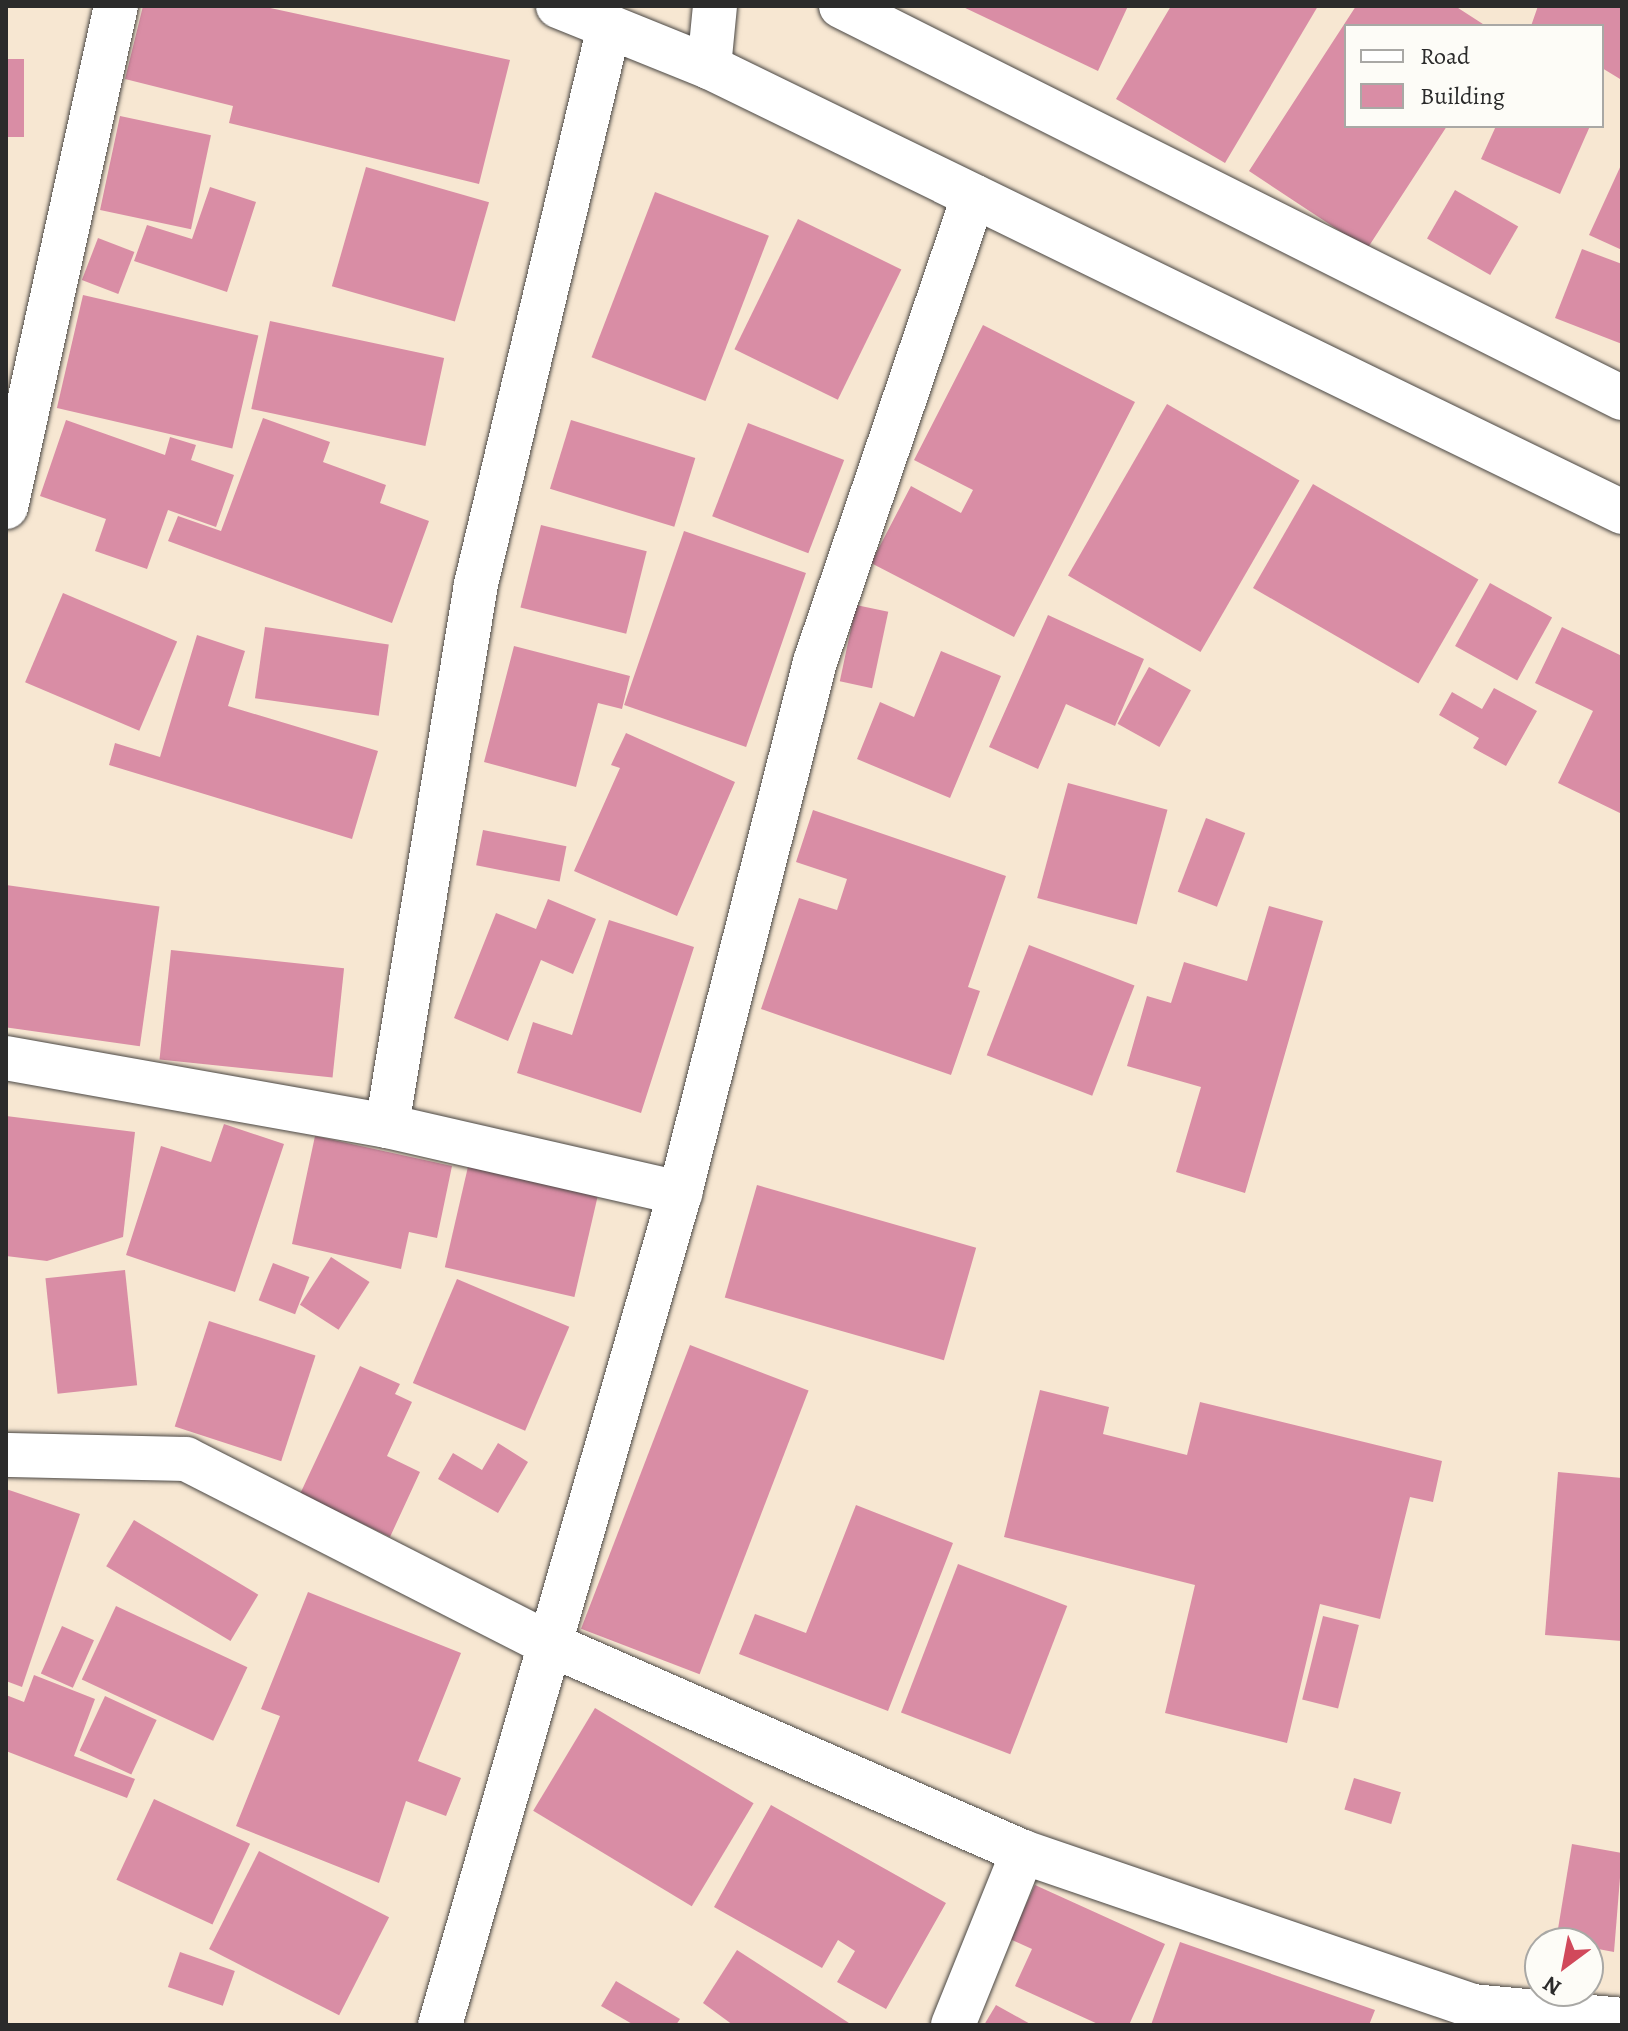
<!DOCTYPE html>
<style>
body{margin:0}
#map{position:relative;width:1628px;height:2031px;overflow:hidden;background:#f7e7d2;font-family:Alegreya,serif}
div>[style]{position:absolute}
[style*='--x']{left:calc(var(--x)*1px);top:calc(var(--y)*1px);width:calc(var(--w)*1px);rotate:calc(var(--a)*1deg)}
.building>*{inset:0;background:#d98da5;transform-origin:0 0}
.roads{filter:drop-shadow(0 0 2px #4a4744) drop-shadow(0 0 2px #4a4744)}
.minor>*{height:44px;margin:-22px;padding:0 22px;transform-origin:22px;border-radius:22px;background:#fff}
.major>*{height:44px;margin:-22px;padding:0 22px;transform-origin:22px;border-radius:22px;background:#fff}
span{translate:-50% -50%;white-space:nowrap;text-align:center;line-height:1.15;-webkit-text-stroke:6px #fdfcf7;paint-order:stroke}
.frame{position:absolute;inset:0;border:8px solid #2b2b2b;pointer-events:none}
.legend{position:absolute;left:1344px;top:24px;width:260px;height:104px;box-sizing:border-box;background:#fdfcf7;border:2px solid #a9a8a5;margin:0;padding:10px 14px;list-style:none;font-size:24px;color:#2b2b2b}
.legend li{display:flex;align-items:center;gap:16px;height:40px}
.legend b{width:40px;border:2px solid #a9a8a5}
.north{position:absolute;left:1524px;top:1927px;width:80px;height:80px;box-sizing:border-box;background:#fdfcf7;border:2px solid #a9a8a5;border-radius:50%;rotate:212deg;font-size:22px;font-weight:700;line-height:32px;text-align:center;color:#2b2b2b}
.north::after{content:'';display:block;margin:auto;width:28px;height:36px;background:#d1495b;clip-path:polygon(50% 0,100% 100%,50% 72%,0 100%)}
</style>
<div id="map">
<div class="building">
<i style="clip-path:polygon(143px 6px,261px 6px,510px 60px,479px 184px,229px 123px,233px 106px,125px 79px)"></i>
<i style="clip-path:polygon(961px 6px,1128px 6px,1098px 71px)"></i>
<i style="clip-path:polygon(1171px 6px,1318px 6px,1225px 163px,1116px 99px)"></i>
<i style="clip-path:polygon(1356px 6px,1455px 6px,1486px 26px,1346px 26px,1346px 126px,1447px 126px,1367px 249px,1249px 171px)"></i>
<i style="clip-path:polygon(1538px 6px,1622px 6px,1620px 79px,1602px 68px,1602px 26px,1531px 26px)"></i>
<i style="left:6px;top:59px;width:18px;height:78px"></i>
<i style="left:120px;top:116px;width:93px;height:96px;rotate:12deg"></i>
<i style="clip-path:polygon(1496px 126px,1590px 126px,1560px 194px,1481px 159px)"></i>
<i style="clip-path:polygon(1622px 163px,1622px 250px,1589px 235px)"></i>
<i style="left:366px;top:167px;width:128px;height:124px;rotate:16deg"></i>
<i style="clip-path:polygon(210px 187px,256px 202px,227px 292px,134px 261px,147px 225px,192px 239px)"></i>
<i style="left:1455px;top:190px;width:73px;height:56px;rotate:30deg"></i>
<i style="left:655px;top:192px;width:122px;height:177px;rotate:21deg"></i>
<i style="left:798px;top:219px;width:115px;height:145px;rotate:26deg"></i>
<i style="left:98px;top:238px;width:39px;height:45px;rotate:21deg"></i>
<i style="clip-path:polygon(1582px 249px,1622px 264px,1622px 344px,1555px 318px)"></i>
<i style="left:83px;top:295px;width:180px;height:116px;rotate:13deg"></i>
<i style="left:270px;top:321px;width:178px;height:90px;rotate:12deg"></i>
<i style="clip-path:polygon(983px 325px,1135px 402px,1014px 637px,871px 563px,911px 486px,961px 513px,973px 490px,914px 460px)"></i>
<i style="left:1167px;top:404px;width:153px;height:198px;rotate:30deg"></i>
<i style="clip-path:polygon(263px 418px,330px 442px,323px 462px,386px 485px,380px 503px,429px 521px,392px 623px,168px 541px,178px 516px,221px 531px)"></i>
<i style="clip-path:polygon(66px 420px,165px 455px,170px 437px,196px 445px,191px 460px,234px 475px,216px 527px,168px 510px,147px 569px,95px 551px,106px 519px,40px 496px)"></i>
<i style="left:571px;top:420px;width:130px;height:72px;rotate:17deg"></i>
<i style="left:748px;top:423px;width:103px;height:100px;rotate:21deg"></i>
<i style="left:1313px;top:484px;width:191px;height:120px;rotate:30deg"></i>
<i style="left:541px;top:525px;width:109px;height:85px;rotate:14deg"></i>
<i style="left:684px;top:531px;width:129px;height:184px;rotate:19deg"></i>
<i style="left:1490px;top:583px;width:71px;height:72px;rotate:29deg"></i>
<i style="left:63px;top:593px;width:124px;height:97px;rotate:23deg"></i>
<i style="left:856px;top:605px;width:33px;height:78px;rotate:12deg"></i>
<i style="clip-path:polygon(1048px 615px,1144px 659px,1115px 726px,1066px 704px,1038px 769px,989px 747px)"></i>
<i style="left:265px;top:627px;width:125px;height:72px;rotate:8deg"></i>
<i style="clip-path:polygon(1562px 627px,1622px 656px,1622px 814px,1558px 783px,1593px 711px,1535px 683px)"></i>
<i style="clip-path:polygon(197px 635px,245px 651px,228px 706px,378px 751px,352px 839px,109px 765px,115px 743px,160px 757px)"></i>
<i style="clip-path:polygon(514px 646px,630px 676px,622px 709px,598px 703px,576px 787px,484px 762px)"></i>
<i style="clip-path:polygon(941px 651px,1001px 676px,950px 798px,857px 759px,880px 702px,914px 717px)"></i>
<i style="left:1149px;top:667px;width:48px;height:65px;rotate:29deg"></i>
<i style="clip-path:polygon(1494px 688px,1537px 711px,1506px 766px,1473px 748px,1479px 738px,1439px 715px,1452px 692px,1482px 709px)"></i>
<i style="clip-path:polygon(626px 733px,735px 782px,677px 916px,574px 871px,620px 768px,611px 765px)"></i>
<i style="left:1068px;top:783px;width:103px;height:119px;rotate:15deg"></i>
<i style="clip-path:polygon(813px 810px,1006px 876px,968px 987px,980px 991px,951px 1075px,761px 1009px,799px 898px,837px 910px,847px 879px,796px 862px)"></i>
<i style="left:1206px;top:818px;width:42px;height:79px;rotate:21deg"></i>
<i style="left:483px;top:830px;width:85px;height:36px;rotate:11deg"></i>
<i style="left:6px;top:885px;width:155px;height:141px;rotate:8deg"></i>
<i style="clip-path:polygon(548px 899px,596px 919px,573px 974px,541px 960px,508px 1041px,454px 1018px,496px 913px,536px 929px)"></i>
<i style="clip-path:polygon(1269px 906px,1323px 921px,1245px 1193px,1176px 1172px,1201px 1087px,1127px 1066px,1147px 996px,1171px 1003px,1184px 962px,1247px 981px)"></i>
<i style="clip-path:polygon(609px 920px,694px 947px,641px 1113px,517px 1073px,533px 1022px,572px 1035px)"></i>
<i style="left:1029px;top:945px;width:113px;height:118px;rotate:21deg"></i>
<i style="left:171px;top:950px;width:174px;height:110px;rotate:6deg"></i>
<i style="clip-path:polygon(6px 1116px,135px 1132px,123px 1237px,47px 1261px,6px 1256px)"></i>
<i style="clip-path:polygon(224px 1124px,284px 1144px,235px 1292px,126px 1255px,161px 1146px,211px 1162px)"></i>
<i style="clip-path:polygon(315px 1136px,452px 1166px,437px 1238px,409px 1232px,401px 1269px,292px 1244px)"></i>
<i style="left:470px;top:1158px;width:133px;height:112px;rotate:13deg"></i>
<i style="left:757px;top:1185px;width:228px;height:117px;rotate:16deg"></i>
<i style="left:331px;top:1257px;width:46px;height:57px;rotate:33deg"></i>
<i style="left:273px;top:1263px;width:39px;height:40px;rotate:21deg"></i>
<i style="left:125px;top:1270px;width:116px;height:80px;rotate:84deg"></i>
<i style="left:457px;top:1279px;width:122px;height:113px;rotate:23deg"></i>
<i style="left:209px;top:1321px;width:112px;height:111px;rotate:18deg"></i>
<i style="left:690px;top:1345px;width:127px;height:304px;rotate:21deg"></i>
<i style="clip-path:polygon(360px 1366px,400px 1384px,395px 1394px,412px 1402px,387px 1456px,420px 1472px,390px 1537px,300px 1494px)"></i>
<i style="clip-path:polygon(1040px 1390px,1109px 1407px,1103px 1434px,1187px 1455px,1200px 1402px,1442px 1461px,1433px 1502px,1410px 1497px,1380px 1619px,1320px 1604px,1287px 1743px,1165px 1713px,1195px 1585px,1004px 1537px)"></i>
<i style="clip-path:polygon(498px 1443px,528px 1462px,498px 1513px,438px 1479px,453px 1453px,482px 1470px)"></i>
<i style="clip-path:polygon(1558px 1472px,1622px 1478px,1622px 1641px,1545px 1635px)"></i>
<i style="clip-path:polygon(6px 1489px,80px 1514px,22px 1687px,6px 1681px)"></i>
<i style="clip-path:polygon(856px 1505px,953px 1543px,888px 1711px,739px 1654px,755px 1614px,806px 1633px)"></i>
<i style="left:134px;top:1520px;width:145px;height:54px;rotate:31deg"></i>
<i style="left:958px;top:1564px;width:117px;height:159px;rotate:21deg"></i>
<i style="clip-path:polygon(308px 1592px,461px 1653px,418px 1761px,461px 1778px,446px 1816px,406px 1801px,379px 1883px,236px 1826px,280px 1716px,261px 1709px)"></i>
<i style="left:116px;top:1606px;width:145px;height:81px;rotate:25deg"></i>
<i style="left:1323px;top:1616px;width:37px;height:86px;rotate:14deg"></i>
<i style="left:62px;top:1626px;width:35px;height:52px;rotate:24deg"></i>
<i style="clip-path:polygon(34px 1675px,95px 1699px,74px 1756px,135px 1779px,127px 1798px,6px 1751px,6px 1695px,24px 1702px)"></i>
<i style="left:105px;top:1696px;width:57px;height:60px;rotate:25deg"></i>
<i style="left:595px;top:1708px;width:185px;height:120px;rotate:31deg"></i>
<i style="left:1354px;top:1778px;width:49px;height:33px;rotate:17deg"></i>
<i style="left:154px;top:1799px;width:106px;height:89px;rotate:25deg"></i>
<i style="clip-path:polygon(771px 1805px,946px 1903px,886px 2009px,837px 1982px,855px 1951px,838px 1940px,822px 1968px,714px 1907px)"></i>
<i style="clip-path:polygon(1572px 1844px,1622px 1853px,1614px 1952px,1556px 1941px)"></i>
<i style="left:259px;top:1851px;width:146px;height:110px;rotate:27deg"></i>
<i style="clip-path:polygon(1035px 1885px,1165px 1944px,1129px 2025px,1100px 2025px,1015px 1986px,1032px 1949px,1010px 1939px)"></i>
<i style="clip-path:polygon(1180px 1942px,1375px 2010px,1369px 2025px,1151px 2025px)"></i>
<i style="clip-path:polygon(737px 1950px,852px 2025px,733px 2025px,703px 2003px)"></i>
<i style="left:180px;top:1952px;width:58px;height:37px;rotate:19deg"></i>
<i style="clip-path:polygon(616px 1981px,680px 2019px,676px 2025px,634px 2025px,601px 2006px)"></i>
<i style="clip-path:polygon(996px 2005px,1032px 2025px,984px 2025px)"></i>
</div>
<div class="roads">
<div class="minor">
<i style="--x:6;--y:507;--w:513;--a:-77.62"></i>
<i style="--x:6;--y:1058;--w:387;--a:10.1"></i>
<i style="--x:387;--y:1126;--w:301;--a:12.9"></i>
<i style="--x:387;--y:1126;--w:549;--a:-80.67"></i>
<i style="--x:476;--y:584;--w:573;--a:-76.57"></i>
<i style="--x:6;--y:1455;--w:180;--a:1.3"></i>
<i style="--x:186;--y:1459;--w:405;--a:27"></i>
<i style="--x:547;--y:1643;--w:520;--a:23.71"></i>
<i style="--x:1023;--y:1852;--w:475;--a:18.9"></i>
<i style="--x:1472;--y:2006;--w:151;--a:5.3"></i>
<i style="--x:440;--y:2025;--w:866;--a:-73.91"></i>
<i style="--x:680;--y:1193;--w:548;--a:-75.74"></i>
<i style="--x:815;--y:662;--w:492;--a:-71.2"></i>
<i style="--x:953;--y:2025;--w:187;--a:-68"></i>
</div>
<div class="major">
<i style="--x:558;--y:6;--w:163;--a:22"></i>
<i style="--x:709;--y:67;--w:1016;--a:25.98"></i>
<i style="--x:841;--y:6;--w:874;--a:26.65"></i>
<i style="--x:709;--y:67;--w:61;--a:-84.4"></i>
</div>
</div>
<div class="frame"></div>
<ul class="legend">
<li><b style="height:10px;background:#fff"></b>Road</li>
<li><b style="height:22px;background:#d98da5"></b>Building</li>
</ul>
<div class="north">N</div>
</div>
